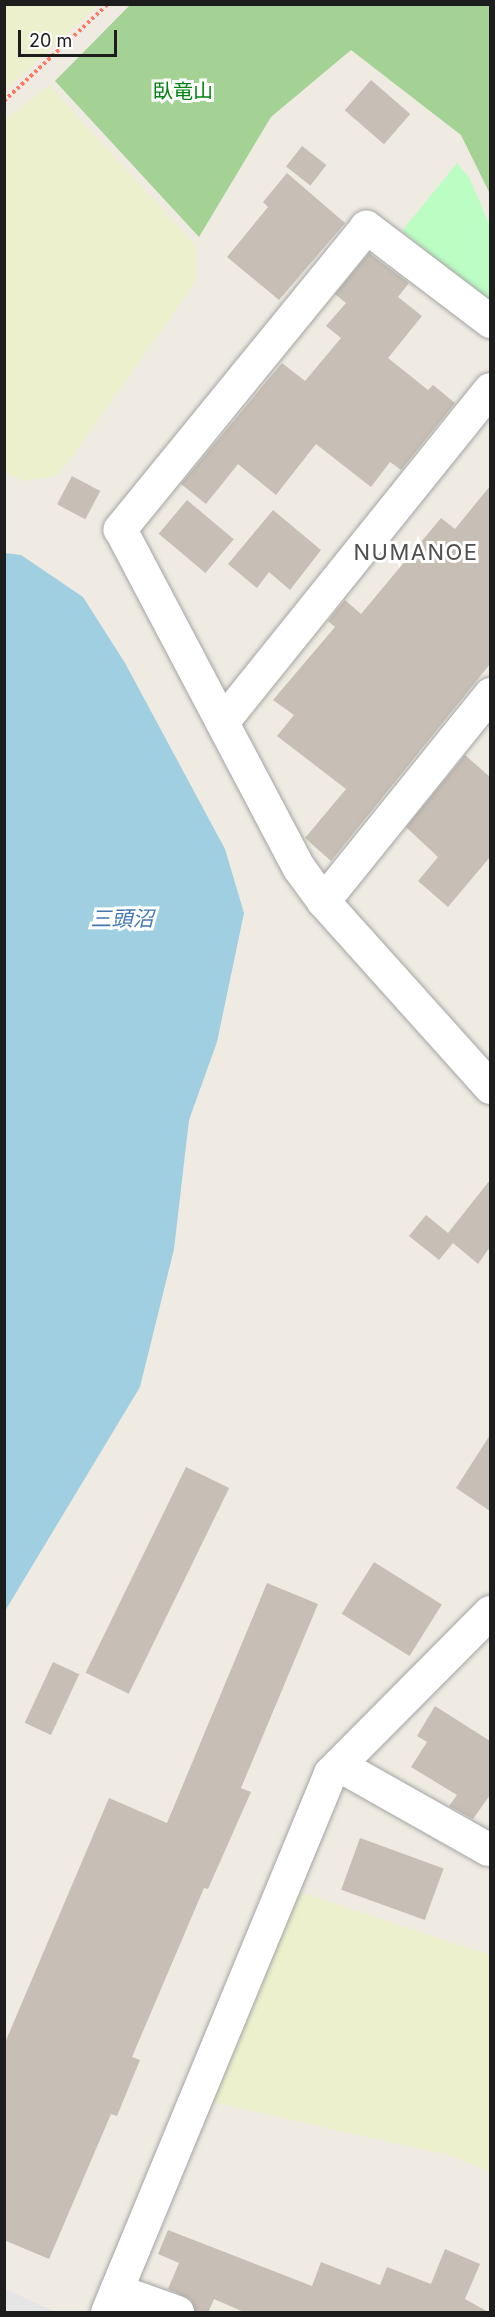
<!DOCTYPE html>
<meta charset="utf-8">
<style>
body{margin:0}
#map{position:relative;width:495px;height:2317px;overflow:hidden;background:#efebe2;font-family:Inter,"Noto Sans JP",sans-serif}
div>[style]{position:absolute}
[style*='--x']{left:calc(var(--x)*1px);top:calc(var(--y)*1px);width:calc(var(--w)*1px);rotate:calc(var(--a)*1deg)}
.farmland>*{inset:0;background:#ecf0cc}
.forest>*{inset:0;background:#a4d294}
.park>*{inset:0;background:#bbfdc3}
.parking>*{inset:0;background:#e5e5e5}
.water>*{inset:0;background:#9fcfe0}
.building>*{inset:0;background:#c7beb5;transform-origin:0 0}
.path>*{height:4px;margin-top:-2px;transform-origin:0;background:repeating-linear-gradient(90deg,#ff7963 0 3px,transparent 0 6px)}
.roads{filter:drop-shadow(0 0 2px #a4a4a4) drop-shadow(0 0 2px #a4a4a4)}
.minor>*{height:33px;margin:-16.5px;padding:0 16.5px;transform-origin:16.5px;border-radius:16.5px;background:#fff}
span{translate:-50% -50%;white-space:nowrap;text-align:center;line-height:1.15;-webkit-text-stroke:6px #fff;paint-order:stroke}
.park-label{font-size:20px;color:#048312}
.water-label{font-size:21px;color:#4378b3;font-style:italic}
.quarter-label{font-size:22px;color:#505050;letter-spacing:1.5px}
.frame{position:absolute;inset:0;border:6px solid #1d1d1d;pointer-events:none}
.scale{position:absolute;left:18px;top:30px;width:99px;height:27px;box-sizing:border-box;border:3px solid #1d1d1d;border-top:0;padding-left:8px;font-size:18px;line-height:21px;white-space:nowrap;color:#1d1d1d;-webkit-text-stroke:4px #fff;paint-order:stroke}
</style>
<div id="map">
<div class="farmland">
<i style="clip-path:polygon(5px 4px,98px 4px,98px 5px,5px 91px)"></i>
<i style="clip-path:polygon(49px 85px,196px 246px,196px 281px,73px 456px,56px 476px,23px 481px,5px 472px,5px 120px)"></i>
<i style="clip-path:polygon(300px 1892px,490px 1955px,490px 2173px,452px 2156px,207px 2101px)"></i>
</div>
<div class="forest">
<i style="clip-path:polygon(130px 5px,490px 5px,490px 194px,461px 135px,351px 50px,271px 117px,199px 237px,55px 81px)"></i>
</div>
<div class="park">
<i style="clip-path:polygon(457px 163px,469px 177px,490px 226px,490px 303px,402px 231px)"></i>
</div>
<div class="parking">
<i style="clip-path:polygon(5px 2289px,56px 2312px,5px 2312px)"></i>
</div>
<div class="water">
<i style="clip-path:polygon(5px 553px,21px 555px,83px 597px,125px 663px,225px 849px,244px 913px,217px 1042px,189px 1120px,174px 1249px,140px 1387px,5px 1611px)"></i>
</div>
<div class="building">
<i style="left:371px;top:80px;width:52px;height:40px;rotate:41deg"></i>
<i style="left:302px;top:146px;width:31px;height:26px;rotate:38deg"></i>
<i style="clip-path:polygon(287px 173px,345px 223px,279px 300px,227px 257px,268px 207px,263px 202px)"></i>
<i style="clip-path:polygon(369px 253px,409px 283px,398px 297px,422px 316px,388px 358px,428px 390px,433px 385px,455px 403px,401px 470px,390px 462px,371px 487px,316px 444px,276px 495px,238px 464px,206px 504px,181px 484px,282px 363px,305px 381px,341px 338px,326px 326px,346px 303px,335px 294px)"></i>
<i style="left:72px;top:476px;width:32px;height:32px;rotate:28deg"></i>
<i style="clip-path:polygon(490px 486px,490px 664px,331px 861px,305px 838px,346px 789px,277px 736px,294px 715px,273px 700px,335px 627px,328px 621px,345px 600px,361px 614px,441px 518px,455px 529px)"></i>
<i style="left:187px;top:500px;width:61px;height:44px;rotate:40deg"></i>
<i style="clip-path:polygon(273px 510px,321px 550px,290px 590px,269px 572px,257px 588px,228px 564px)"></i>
<i style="clip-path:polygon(465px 755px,490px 777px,490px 857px,448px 907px,418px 881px,438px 857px,406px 827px)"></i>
<i style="clip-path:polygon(490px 1180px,490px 1247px,478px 1264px,453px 1243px,439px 1260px,409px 1236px,426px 1215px,448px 1233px)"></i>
<i style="clip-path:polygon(490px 1435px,490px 1511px,456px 1488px)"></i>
<i style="left:186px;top:1467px;width:48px;height:229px;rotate:26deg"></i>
<i style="left:374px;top:1562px;width:80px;height:61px;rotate:32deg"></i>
<i style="clip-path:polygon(267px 1583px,318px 1604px,241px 1788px,251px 1792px,208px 1889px,204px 1888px,132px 2057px,140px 2060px,117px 2116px,111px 2114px,49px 2259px,4px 2240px,4px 2045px,109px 1798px,167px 1823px)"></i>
<i style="left:53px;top:1662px;width:29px;height:67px;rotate:25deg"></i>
<i style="clip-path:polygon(435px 1706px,490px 1741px,490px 1795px,473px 1819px,449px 1806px,457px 1795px,411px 1767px,427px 1742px,417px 1736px)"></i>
<i style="left:360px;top:1838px;width:89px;height:55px;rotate:20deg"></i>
<i style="clip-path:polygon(168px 2230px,312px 2286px,321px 2262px,380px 2285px,387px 2267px,431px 2284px,445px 2249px,480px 2264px,465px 2299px,490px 2313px,246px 2313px,214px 2299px,208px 2313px,195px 2313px,191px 2300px,168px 2289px,179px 2263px,158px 2254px)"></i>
</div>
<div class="path">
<i style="--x:4;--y:101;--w:142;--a:-43"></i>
</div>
<div class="roads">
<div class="minor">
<i style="--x:490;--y:321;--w:156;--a:-142.8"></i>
<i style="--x:366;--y:227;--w:390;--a:129.2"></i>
<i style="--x:120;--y:529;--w:383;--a:62.2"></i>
<i style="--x:299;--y:868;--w:41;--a:54"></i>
<i style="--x:323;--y:901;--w:250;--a:48.1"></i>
<i style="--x:222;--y:722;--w:427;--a:-51.2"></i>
<i style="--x:323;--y:901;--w:266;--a:-51.1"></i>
<i style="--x:339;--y:1765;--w:171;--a:29.4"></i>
<i style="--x:116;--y:2290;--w:65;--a:19.8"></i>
<i style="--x:107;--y:2312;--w:583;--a:-67.52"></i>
<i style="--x:330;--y:1773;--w:227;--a:-45.2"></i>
</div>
</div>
<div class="park-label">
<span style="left:183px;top:91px">臥竜山</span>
</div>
<div class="water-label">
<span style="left:122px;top:919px">三頭沼</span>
</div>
<div class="quarter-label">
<span style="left:416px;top:553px">NUMANOE</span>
</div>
<div class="frame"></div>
<div class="scale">20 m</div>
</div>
